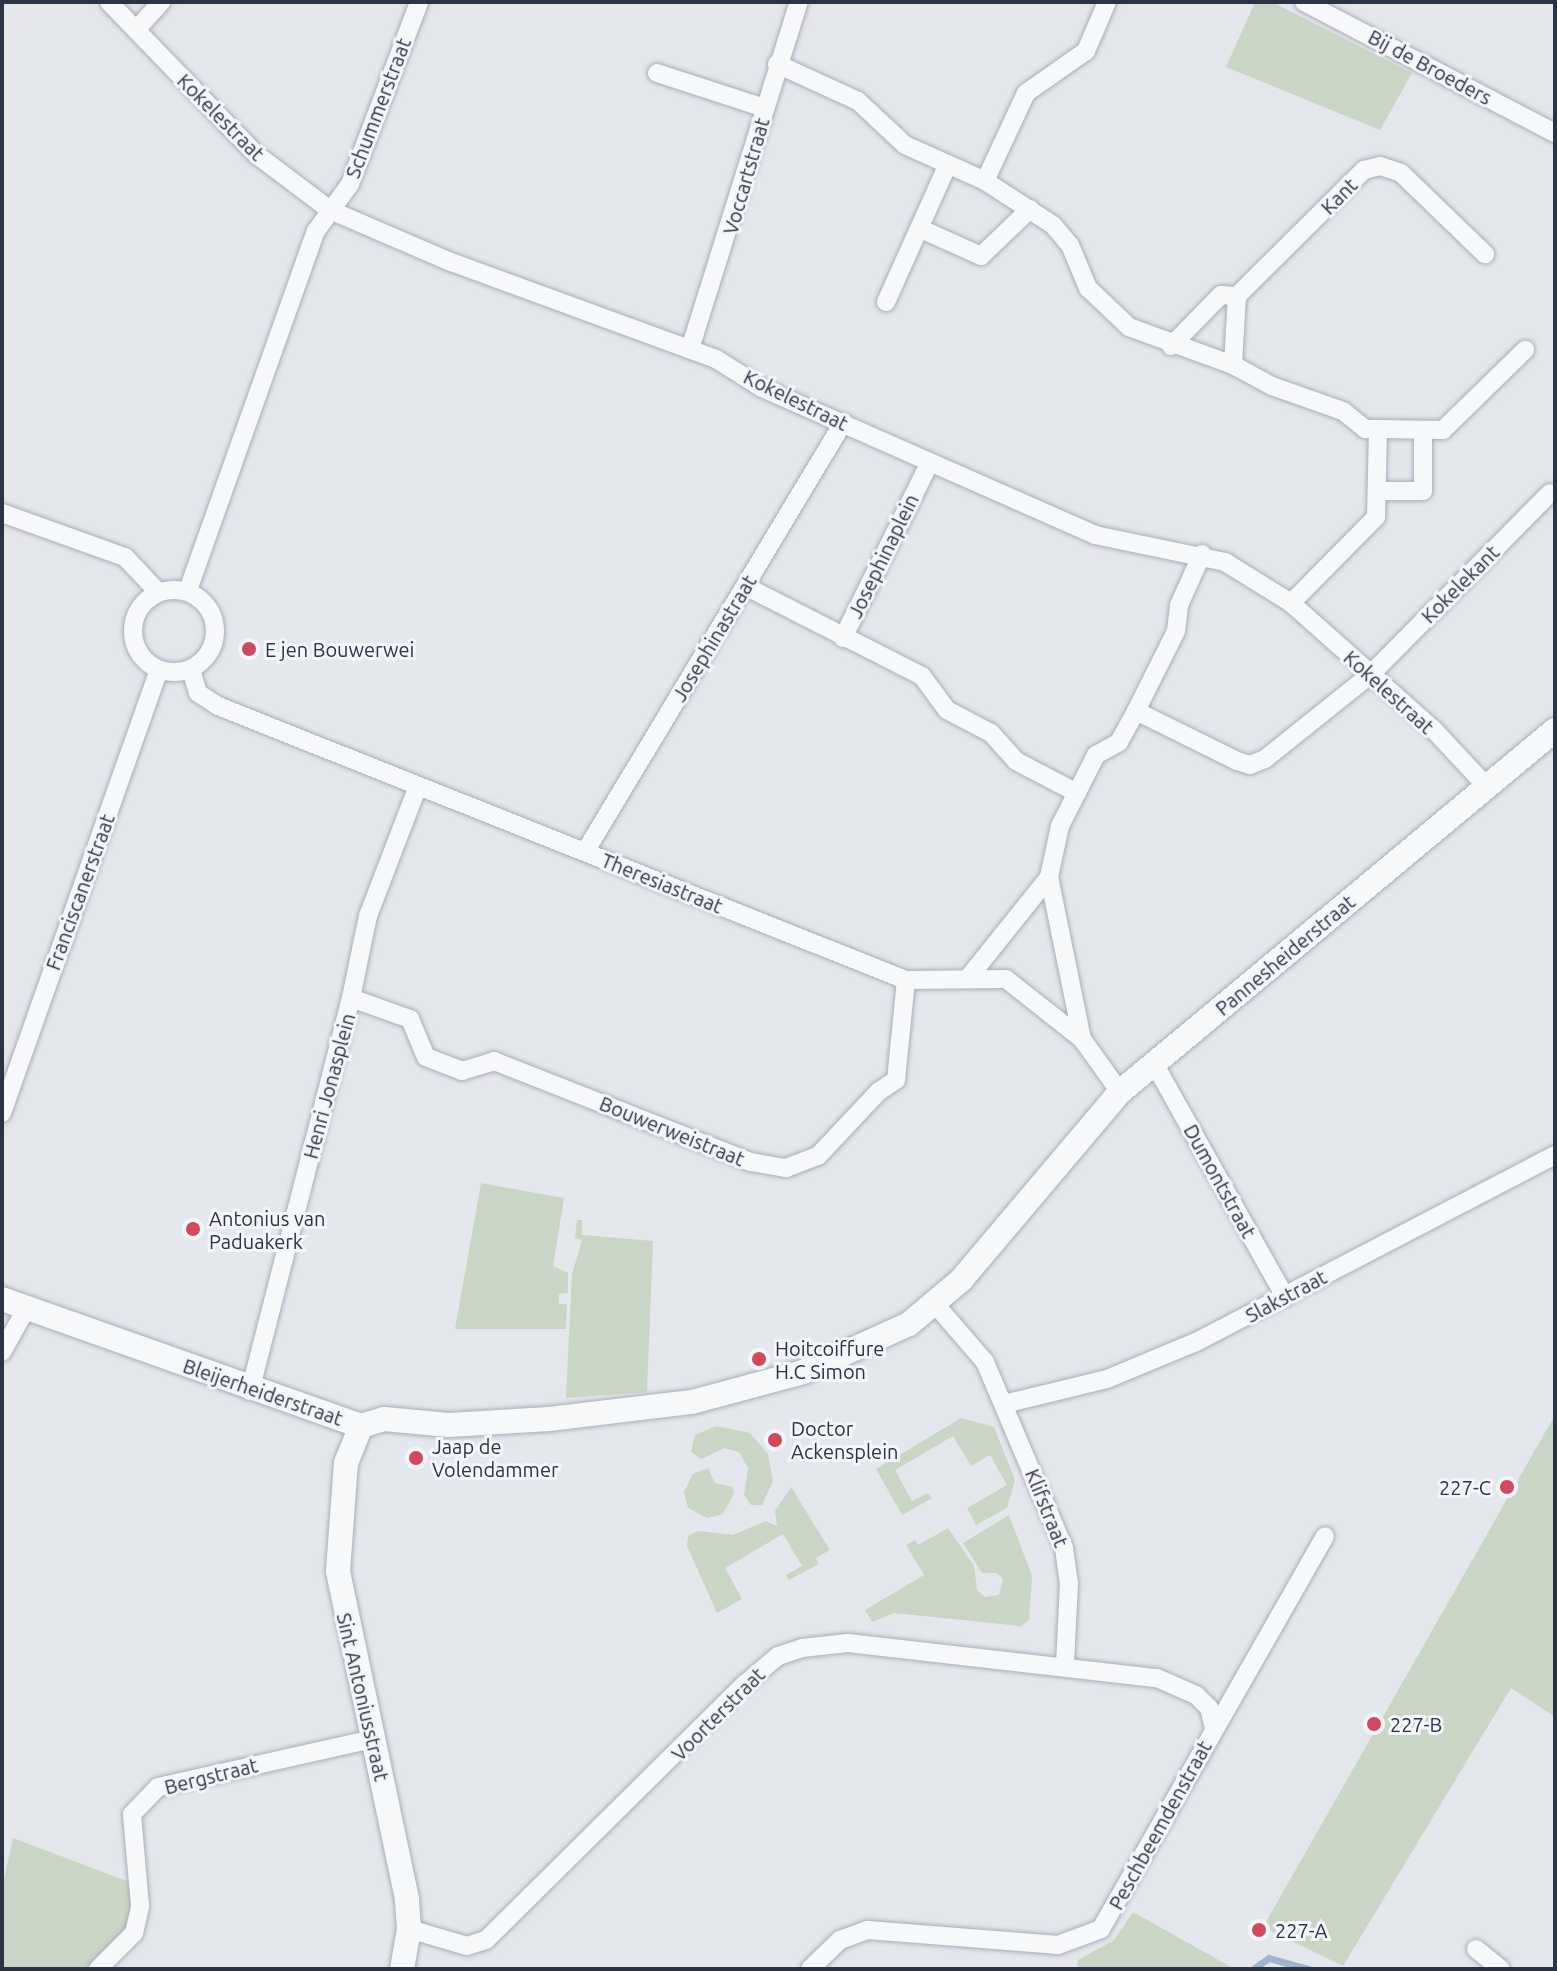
<!DOCTYPE html>
<style>
body{margin:0}
#map{position:relative;width:1557px;height:1971px;overflow:hidden;background:#e4e7ec;font-family:Ubuntu,sans-serif}
div>[style]{position:absolute}
[style*='--x']{left:calc(var(--x)*1px);top:calc(var(--y)*1px);width:calc(var(--w)*1px);rotate:calc(var(--a)*1deg)}
.green>*{inset:0;background:#c9d6c5}
.stream>*{height:7px;margin:-3.5px;padding:0 3.5px;transform-origin:3.5px;border-radius:3.5px;background:#9fb4cc}
.roads{filter:drop-shadow(0 0 2px #a9aeb7) drop-shadow(0 0 2px #a9aeb7)}
.minor>*{height:18px;margin:-9px;padding:0 9px;transform-origin:9px;border-radius:9px;background:#f7f8fa}
.minor>.ring{margin:-9px;padding:0;box-sizing:content-box;background:none;border:18px solid #f7f8fa;border-radius:50%}
.tertiary>*{height:24px;margin:-12px;padding:0 12px;transform-origin:12px;border-radius:12px;background:#f7f8fa}
.dots>*{width:22px;height:22px;translate:-50% -50%;box-sizing:border-box;border:4px solid #f4f6f9;border-radius:50%}
span{translate:-50% -50%;white-space:nowrap;text-align:center;line-height:1.15;-webkit-text-stroke:6px #f4f6f9;paint-order:stroke}
.street-label{font-size:20px;color:#2b3445}
.poi-label{font-size:20px;color:#2b3445}
.left{translate:0 -50%;text-align:left}
.right{translate:-100% -50%;text-align:right}
.frame{position:absolute;inset:0;border:4px solid #2b3445;pointer-events:none}
</style>
<div id="map">
<div class="green">
<i style="clip-path:polygon(1255px 2px,1272px 2px,1412px 73px,1380px 130px,1226px 67px)"></i>
<i style="clip-path:polygon(481px 1183px,564px 1198px,553px 1266px,568px 1273px,568px 1293px,559px 1294px,559px 1304px,567px 1304px,566px 1329px,455px 1329px)"></i>
<i style="clip-path:polygon(577px 1220px,582px 1220px,582px 1235px,653px 1241px,647px 1392px,566px 1398px,572px 1274px,582px 1240px,575px 1238px)"></i>
<i style="clip-path:polygon(1555px 1415px,1555px 1717px,1511px 1688px,1343px 1966px,1263px 1927px)"></i>
<i style="clip-path:polygon(961px 1418px,994px 1427px,1015px 1480px,1007px 1508px,976px 1525px,967px 1508px,1007px 1485px,990px 1455px,971px 1466px,953px 1436px,895px 1470px,912px 1501px,928px 1493px,932px 1498px,902px 1515px,876px 1469px)"></i>
<i style="clip-path:polygon(716px 1426px,750px 1433px,768px 1454px,773px 1481px,762px 1505px,751px 1505px,744px 1495px,748px 1468px,739px 1452px,724px 1448px,702px 1459px,691px 1452px,695px 1435px)"></i>
<i style="clip-path:polygon(708px 1468px,715px 1483px,733px 1487px,734px 1493px,723px 1514px,707px 1518px,688px 1508px,684px 1492px,693px 1474px)"></i>
<i style="clip-path:polygon(791px 1487px,830px 1550px,816px 1558px,819px 1564px,789px 1580px,786px 1575px,802px 1566px,783px 1534px,725px 1568px,742px 1599px,717px 1613px,687px 1546px,688px 1536px,698px 1531px,733px 1535px,766px 1521px,777px 1526px,775px 1511px)"></i>
<i style="clip-path:polygon(1009px 1515px,1032px 1576px,1029px 1620px,1021px 1626px,894px 1613px,872px 1622px,865px 1610px,924px 1575px,906px 1545px,915px 1540px,918px 1545px,948px 1528px,974px 1566px,977px 1590px,985px 1597px,999px 1595px,1003px 1579px,997px 1573px,982px 1573px,963px 1543px)"></i>
<i style="clip-path:polygon(13px 1838px,132px 1883px,135px 1898px,126px 1931px,89px 1969px,2px 1969px,2px 1888px)"></i>
<i style="clip-path:polygon(1133px 1912px,1231px 1967px,1077px 1969px,1078px 1960px,1114px 1940px)"></i>
</div>
<div class="stream">
<i style="--x:1253;--y:1969;--w:19;--a:-35"></i>
<i style="--x:1269;--y:1958;--w:41;--a:15.8"></i>
</div>
<div class="roads">
<div class="minor">
<i style="--x:109;--y:2;--w:213;--a:46"></i>
<i style="--x:257;--y:155;--w:91;--a:37"></i>
<i style="--x:330;--y:210;--w:132;--a:23.3"></i>
<i style="--x:451;--y:262;--w:282;--a:20.1"></i>
<i style="--x:716;--y:359;--w:54;--a:32.2"></i>
<i style="--x:762;--y:388;--w:364;--a:23.8"></i>
<i style="--x:1095;--y:535;--w:133;--a:11.7"></i>
<i style="--x:1225;--y:562;--w:78;--a:31.8"></i>
<i style="--x:1291;--y:603;--w:190;--a:41.6"></i>
<i style="--x:1433;--y:729;--w:79;--a:47"></i>
<i style="--x:1304;--y:2;--w:283;--a:27.6"></i>
<i style="--x:136;--y:30;--w:38;--a:-48"></i>
<i style="--x:777;--y:64;--w:89;--a:24.6"></i>
<i style="--x:858;--y:101;--w:64;--a:43.1"></i>
<i style="--x:905;--y:145;--w:88;--a:24.2"></i>
<i style="--x:985;--y:181;--w:81;--a:32.9"></i>
<i style="--x:1053;--y:225;--w:26;--a:50"></i>
<i style="--x:1070;--y:245;--w:47;--a:67.3"></i>
<i style="--x:1088;--y:288;--w:57;--a:43.6"></i>
<i style="--x:1129;--y:327;--w:111;--a:20.1"></i>
<i style="--x:1233;--y:365;--w:44;--a:28.3"></i>
<i style="--x:1272;--y:386;--w:75;--a:19.4"></i>
<i style="--x:1343;--y:411;--w:28;--a:39"></i>
<i style="--x:1365;--y:429;--w:13;--a:0"></i>
<i style="--x:657;--y:73;--w:114;--a:18"></i>
<i style="--x:985;--y:181;--w:97;--a:-65"></i>
<i style="--x:1026;--y:93;--w:73;--a:-35"></i>
<i style="--x:1086;--y:51;--w:53;--a:-66.8"></i>
<i style="--x:921;--y:229;--w:66;--a:24.2"></i>
<i style="--x:981;--y:256;--w:68;--a:-43.8"></i>
<i style="--x:886;--y:302;--w:151;--a:-65.8"></i>
<i style="--x:1171;--y:346;--w:71;--a:-45.6"></i>
<i style="--x:1221;--y:295;--w:16;--a:4"></i>
<i style="--x:690;--y:349;--w:364;--a:-72.6"></i>
<i style="--x:1233;--y:365;--w:69;--a:-86.7"></i>
<i style="--x:1237;--y:296;--w:179;--a:-44.8"></i>
<i style="--x:1364;--y:170;--w:16;--a:-14"></i>
<i style="--x:1380;--y:166;--w:22;--a:18"></i>
<i style="--x:1401;--y:173;--w:117;--a:44"></i>
<i style="--x:1378;--y:491;--w:45;--a:0"></i>
<i style="--x:1423;--y:491;--w:61;--a:-90"></i>
<i style="--x:2;--y:513;--w:131;--a:19.7"></i>
<i style="--x:125;--y:557;--w:48;--a:46.7"></i>
<i style="--x:745;--y:586;--w:199;--a:27"></i>
<i style="--x:922;--y:676;--w:42;--a:53.7"></i>
<i style="--x:947;--y:710;--w:50;--a:27.6"></i>
<i style="--x:991;--y:733;--w:38;--a:48"></i>
<i style="--x:1016;--y:761;--w:69;--a:27.7"></i>
<i class="ring" style="left:133px;top:590px;width:64px;height:64px"></i>
<i style="--x:188;--y:590;--w:381;--a:-70.4"></i>
<i style="--x:316;--y:231;--w:58;--a:-54.1"></i>
<i style="--x:350;--y:184;--w:195;--a:-69.2"></i>
<i style="--x:1291;--y:603;--w:121;--a:-45.3"></i>
<i style="--x:1376;--y:517;--w:88;--a:-88.7"></i>
<i style="--x:1378;--y:429;--w:65;--a:0.9"></i>
<i style="--x:1443;--y:430;--w:115;--a:-44.3"></i>
<i style="--x:843;--y:638;--w:196;--a:-63.7"></i>
<i style="--x:191;--y:670;--w:24;--a:73"></i>
<i style="--x:198;--y:693;--w:24;--a:33"></i>
<i style="--x:218;--y:706;--w:741;--a:21.72"></i>
<i style="--x:906;--y:980;--w:100;--a:-0.6"></i>
<i style="--x:1006;--y:979;--w:97;--a:38.3"></i>
<i style="--x:1082;--y:1039;--w:65;--a:54.4"></i>
<i style="--x:1136;--y:711;--w:113;--a:26.3"></i>
<i style="--x:1237;--y:761;--w:14;--a:17"></i>
<i style="--x:1250;--y:765;--w:16;--a:-22"></i>
<i style="--x:1265;--y:759;--w:134;--a:-38.7"></i>
<i style="--x:1370;--y:675;--w:256;--a:-45.3"></i>
<i style="--x:585;--y:852;--w:501;--a:-58.98"></i>
<i style="--x:969;--y:977;--w:128;--a:-51.3"></i>
<i style="--x:351;--y:998;--w:63;--a:19.6"></i>
<i style="--x:410;--y:1019;--w:41;--a:67.2"></i>
<i style="--x:426;--y:1057;--w:39;--a:21"></i>
<i style="--x:462;--y:1071;--w:34;--a:-17"></i>
<i style="--x:494;--y:1061;--w:276;--a:21.5"></i>
<i style="--x:751;--y:1162;--w:36;--a:10"></i>
<i style="--x:786;--y:1168;--w:34;--a:-21"></i>
<i style="--x:818;--y:1156;--w:88;--a:-46.8"></i>
<i style="--x:878;--y:1092;--w:22;--a:-34"></i>
<i style="--x:896;--y:1080;--w:100;--a:-84.3"></i>
<i style="--x:1082;--y:1039;--w:165;--a:-101.5"></i>
<i style="--x:1049;--y:877;--w:52;--a:-77.8"></i>
<i style="--x:1060;--y:826;--w:80;--a:-63.1"></i>
<i style="--x:1096;--y:755;--w:26;--a:-29"></i>
<i style="--x:1119;--y:742;--w:35;--a:-61"></i>
<i style="--x:1136;--y:711;--w:89;--a:-63.4"></i>
<i style="--x:1176;--y:631;--w:26;--a:-83"></i>
<i style="--x:1179;--y:605;--w:56;--a:-65.7"></i>
<i style="--x:1155;--y:1065;--w:266;--a:60.7"></i>
<i style="--x:2;--y:1113;--w:470;--a:-70.5"></i>
<i style="--x:935;--y:1304;--w:77;--a:49.2"></i>
<i style="--x:985;--y:1362;--w:202;--a:67"></i>
<i style="--x:1064;--y:1548;--w:35;--a:82"></i>
<i style="--x:1069;--y:1583;--w:83;--a:92.8"></i>
<i style="--x:2;--y:1352;--w:49;--a:-60.8"></i>
<i style="--x:250;--y:1391;--w:406;--a:-75.6"></i>
<i style="--x:351;--y:998;--w:84;--a:-78.3"></i>
<i style="--x:368;--y:916;--w:139;--a:-69"></i>
<i style="--x:1004;--y:1404;--w:106;--a:-13.6"></i>
<i style="--x:1107;--y:1379;--w:96;--a:-22.6"></i>
<i style="--x:1196;--y:1342;--w:405;--a:-27.5"></i>
<i style="--x:409;--y:1929;--w:60;--a:16.3"></i>
<i style="--x:467;--y:1946;--w:20;--a:-18"></i>
<i style="--x:486;--y:1940;--w:364;--a:-44.7"></i>
<i style="--x:745;--y:1684;--w:43;--a:-40.3"></i>
<i style="--x:778;--y:1656;--w:25;--a:-18"></i>
<i style="--x:802;--y:1648;--w:46;--a:-6.2"></i>
<i style="--x:848;--y:1643;--w:311;--a:6.5"></i>
<i style="--x:1157;--y:1678;--w:43;--a:23.6"></i>
<i style="--x:1196;--y:1695;--w:18;--a:45"></i>
<i style="--x:1209;--y:1708;--w:21;--a:76"></i>
<i style="--x:1476;--y:1949;--w:32;--a:39"></i>
<i style="--x:98;--y:1969;--w:51;--a:-45"></i>
<i style="--x:134;--y:1933;--w:28;--a:-77"></i>
<i style="--x:140;--y:1906;--w:92;--a:-95"></i>
<i style="--x:132;--y:1814;--w:37;--a:-46"></i>
<i style="--x:158;--y:1787;--w:220;--a:-12.6"></i>
<i style="--x:810;--y:1969;--w:42;--a:-44"></i>
<i style="--x:840;--y:1940;--w:30;--a:-20"></i>
<i style="--x:868;--y:1930;--w:191;--a:4.5"></i>
<i style="--x:1058;--y:1945;--w:46;--a:-20.4"></i>
<i style="--x:1101;--y:1929;--w:452;--a:-60.3"></i>
</div>
<div class="tertiary">
<i style="--x:2;--y:1299;--w:381;--a:19.5"></i>
<i style="--x:402;--y:1969;--w:41;--a:-80.1"></i>
<i style="--x:409;--y:1929;--w:30;--a:-94"></i>
<i style="--x:407;--y:1899;--w:335;--a:-101.9"></i>
<i style="--x:338;--y:1571;--w:108;--a:-85.8"></i>
<i style="--x:346;--y:1463;--w:40;--a:-68"></i>
<i style="--x:361;--y:1426;--w:24;--a:-17"></i>
<i style="--x:384;--y:1419;--w:65;--a:5.3"></i>
<i style="--x:449;--y:1425;--w:100;--a:-3.4"></i>
<i style="--x:549;--y:1419;--w:144;--a:-6.8"></i>
<i style="--x:692;--y:1402;--w:115;--a:-15.1"></i>
<i style="--x:803;--y:1372;--w:116;--a:-24.4"></i>
<i style="--x:909;--y:1324;--w:68;--a:-40.2"></i>
<i style="--x:961;--y:1280;--w:246;--a:-49.8"></i>
<i style="--x:1120;--y:1092;--w:566;--a:-39.77"></i>
</div>
</div>
<div class="dots">
<i style="left:249px;top:649px;background:#d1495b"></i>
<i style="left:193px;top:1229px;background:#d1495b"></i>
<i style="left:759px;top:1359px;background:#d1495b"></i>
<i style="left:775px;top:1440px;background:#d1495b"></i>
<i style="left:416px;top:1458px;background:#d1495b"></i>
<i style="left:1507px;top:1487px;background:#d1495b"></i>
<i style="left:1374px;top:1724px;background:#d1495b"></i>
<i style="left:1259px;top:1930px;background:#d1495b"></i>
</div>
<div class="street-label">
<span style="left:1430px;top:67px;rotate:28deg">Bij de Broeders</span>
<span style="left:378px;top:108px;rotate:-69deg">Schummerstraat</span>
<span style="left:221px;top:117px;rotate:45deg">Kokelestraat</span>
<span style="left:746px;top:176px;rotate:-74deg">Voccartstraat</span>
<span style="left:1339px;top:196px;rotate:-45deg">Kant</span>
<span style="left:796px;top:400px;rotate:26deg">Kokelestraat</span>
<span style="left:883px;top:556px;rotate:-64deg">Josephinaplein</span>
<span style="left:1460px;top:584px;rotate:-45deg">Kokelekant</span>
<span style="left:714px;top:638px;rotate:-59deg">Josephinastraat</span>
<span style="left:1389px;top:692px;rotate:42deg">Kokelestraat</span>
<span style="left:662px;top:883px;rotate:22deg">Theresiastraat</span>
<span style="left:80px;top:892px;rotate:-70deg">Franciscanerstraat</span>
<span style="left:1285px;top:955px;rotate:-40deg">Pannesheiderstraat</span>
<span style="left:329px;top:1086px;rotate:-75deg">Henri Jonasplein</span>
<span style="left:672px;top:1131px;rotate:22deg">Bouwerweistraat</span>
<span style="left:1220px;top:1181px;rotate:61deg">Dumontstraat</span>
<span style="left:1286px;top:1296px;rotate:-28deg">Slakstraat</span>
<span style="left:263px;top:1392px;rotate:19deg">Bleijerheiderstraat</span>
<span style="left:1047px;top:1508px;rotate:68deg">Klifstraat</span>
<span style="left:363px;top:1697px;rotate:77deg">Sint Antoniusstraat</span>
<span style="left:718px;top:1714px;rotate:-45deg">Voorterstraat</span>
<span style="left:211px;top:1776px;rotate:-14deg">Bergstraat</span>
<span style="left:1160px;top:1825px;rotate:-61deg">Peschbeemdenstraat</span>
</div>
<div class="poi-label">
<span class="left" style="left:265px;top:649px">E jen Bouwerwei</span>
<span class="left" style="left:209px;top:1230px">Antonius van<br>Paduakerk</span>
<span class="left" style="left:775px;top:1360px">Hoitcoiffure<br>H.C Simon</span>
<span class="left" style="left:791px;top:1440px">Doctor<br>Ackensplein</span>
<span class="left" style="left:432px;top:1458px">Jaap de<br>Volendammer</span>
<span class="right" style="left:1491px;top:1487px">227-C</span>
<span class="left" style="left:1390px;top:1724px">227-B</span>
<span class="left" style="left:1275px;top:1930px">227-A</span>
</div>
<div class="frame"></div>
</div>
